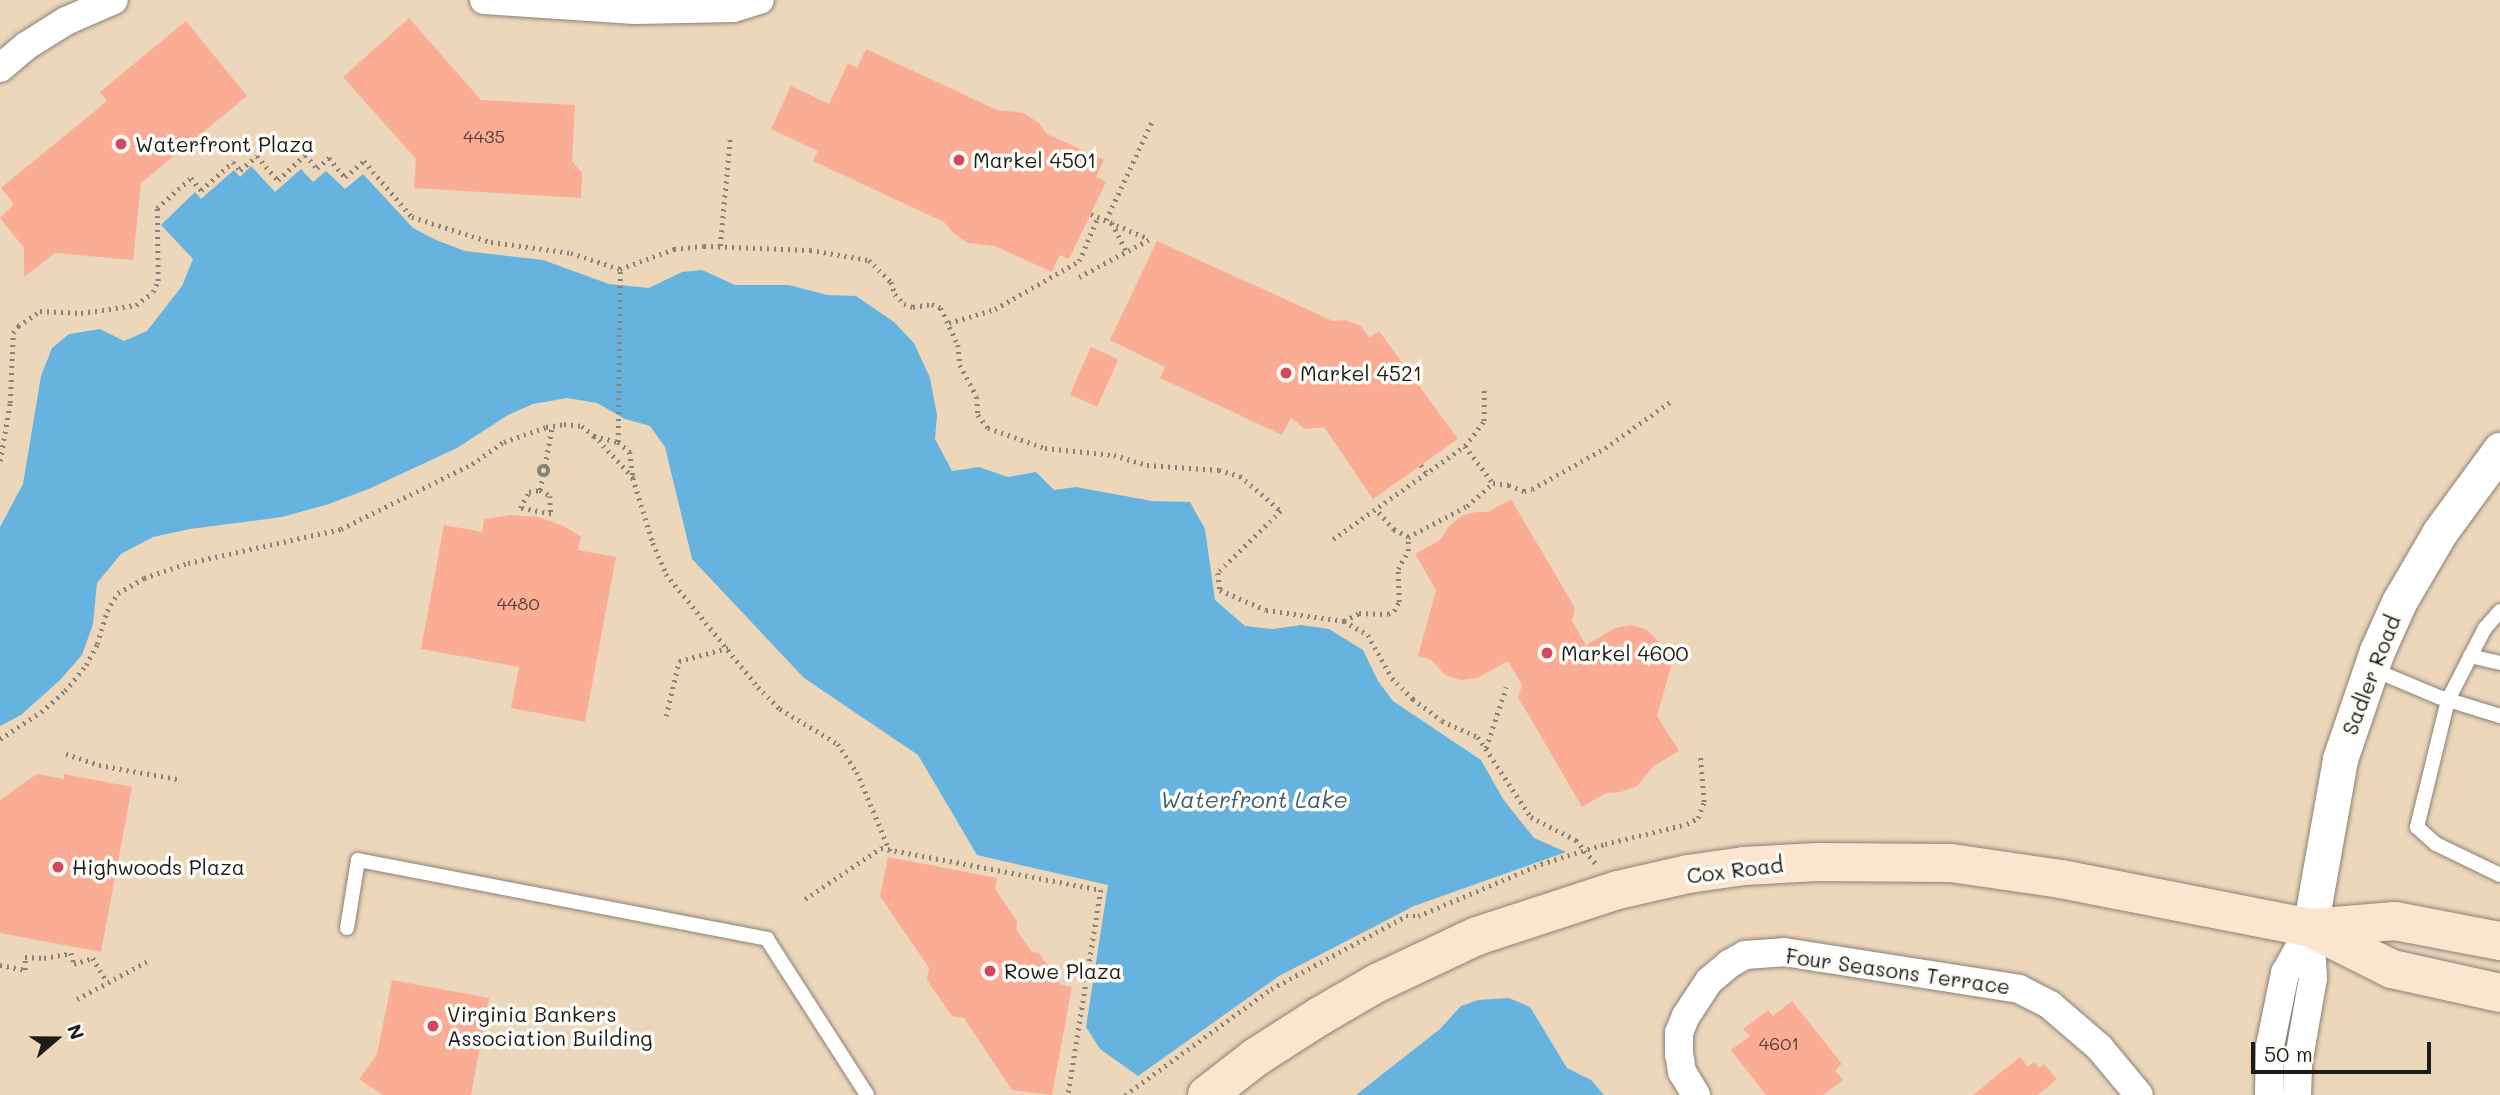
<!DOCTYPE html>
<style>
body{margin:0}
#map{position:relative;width:2500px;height:1095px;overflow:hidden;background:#f7e9d5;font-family:Mali,sans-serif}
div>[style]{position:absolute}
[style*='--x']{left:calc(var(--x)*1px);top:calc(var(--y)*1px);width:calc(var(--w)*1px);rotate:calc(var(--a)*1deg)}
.built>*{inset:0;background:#edd7bb;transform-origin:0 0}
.water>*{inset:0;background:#66b3df}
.building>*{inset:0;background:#faac95;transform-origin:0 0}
.path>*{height:4.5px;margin-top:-2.25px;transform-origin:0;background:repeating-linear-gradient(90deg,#8a8278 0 2px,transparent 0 7px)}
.path>.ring{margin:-2.25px;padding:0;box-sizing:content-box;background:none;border:4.5px solid #8a8278;border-radius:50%}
.roads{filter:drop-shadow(0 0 2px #8a8278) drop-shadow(0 0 2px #8a8278)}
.service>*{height:14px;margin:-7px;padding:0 7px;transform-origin:7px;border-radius:7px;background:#fff}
.minor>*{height:28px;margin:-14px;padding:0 14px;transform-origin:14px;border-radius:14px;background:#fff}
.tertiary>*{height:35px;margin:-17.5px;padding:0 17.5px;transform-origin:17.5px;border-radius:17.5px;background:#fff}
.secondary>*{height:38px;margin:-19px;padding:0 19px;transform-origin:19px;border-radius:19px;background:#fce5cf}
.dots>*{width:19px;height:19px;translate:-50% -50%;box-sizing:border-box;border:4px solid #fdfcf7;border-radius:50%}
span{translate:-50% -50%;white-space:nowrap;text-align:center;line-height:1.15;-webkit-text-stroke:7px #fdfcf7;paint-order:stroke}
.number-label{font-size:18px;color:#54403a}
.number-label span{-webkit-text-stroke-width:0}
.poi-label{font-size:21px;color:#1c1c1c}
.left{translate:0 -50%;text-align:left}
.street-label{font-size:21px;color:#1c1c1c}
.water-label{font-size:23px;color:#3d6074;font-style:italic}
.north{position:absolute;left:21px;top:1004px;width:70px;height:70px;-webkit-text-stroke:5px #fdfcf7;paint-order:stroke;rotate:70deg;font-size:19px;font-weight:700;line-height:28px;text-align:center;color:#1c1c1c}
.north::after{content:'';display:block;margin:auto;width:24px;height:32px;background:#1c1c1c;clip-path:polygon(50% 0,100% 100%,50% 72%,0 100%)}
.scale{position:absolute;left:2251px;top:1042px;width:180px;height:32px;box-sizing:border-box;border:4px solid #1c1c1c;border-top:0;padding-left:9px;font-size:21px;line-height:24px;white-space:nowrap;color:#1c1c1c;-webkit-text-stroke:5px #fdfcf7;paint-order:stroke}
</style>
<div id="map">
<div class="built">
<i style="left:0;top:0;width:2500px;height:1095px"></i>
</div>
<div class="water">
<i style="clip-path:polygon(251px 166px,275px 192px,301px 169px,313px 182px,326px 171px,345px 189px,363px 174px,413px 228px,436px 240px,465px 251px,543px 260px,609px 284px,649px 288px,682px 272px,702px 270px,735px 285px,789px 285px,827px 295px,856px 296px,894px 322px,914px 343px,930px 378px,937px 415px,935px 439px,952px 471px,979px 467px,1008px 477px,1036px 472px,1054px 490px,1076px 487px,1152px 501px,1190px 502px,1205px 529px,1215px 600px,1245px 626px,1273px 629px,1301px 625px,1329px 629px,1363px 650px,1378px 681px,1393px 701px,1481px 760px,1503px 799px,1534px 838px,1566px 852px,1414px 906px,1279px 976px,1138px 1076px,1100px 1049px,1086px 1027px,1108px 885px,977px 855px,918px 755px,804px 678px,692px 559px,665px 447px,650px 426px,625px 419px,597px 403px,567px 398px,533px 404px,508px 415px,457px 448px,371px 488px,329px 504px,282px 517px,190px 529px,153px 537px,121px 554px,97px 583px,93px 624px,82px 655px,60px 680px,21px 715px,0 726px,0 527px,23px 484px,41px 376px,52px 348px,69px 334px,100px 329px,124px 341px,147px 331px,182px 286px,193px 259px,161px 225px,195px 192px,201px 199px,234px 170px,240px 177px)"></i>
<i style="clip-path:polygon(1509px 998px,1530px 1007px,1567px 1068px,1591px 1080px,1604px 1095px,1356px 1095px,1440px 1029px,1461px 1006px,1478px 1000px)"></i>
</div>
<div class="building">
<i style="clip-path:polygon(409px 18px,481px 100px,575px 105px,572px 161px,582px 173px,581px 198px,414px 188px,416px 159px,343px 77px)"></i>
<i style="clip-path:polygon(186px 21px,247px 96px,141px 183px,133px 260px,55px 253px,24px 277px,24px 248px,0 218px,14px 204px,1px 188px,107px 101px,100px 92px)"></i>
<i style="clip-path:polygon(866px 49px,997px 110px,1024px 113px,1039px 123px,1047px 134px,1104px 160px,1096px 177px,1106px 182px,1069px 259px,1060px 255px,1052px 272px,995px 246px,968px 243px,953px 233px,944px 222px,813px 161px,818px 151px,771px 129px,791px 86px,829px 104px,848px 63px,857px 68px)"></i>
<i style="clip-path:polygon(1157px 241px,1333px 321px,1345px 320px,1361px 326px,1369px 338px,1379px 331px,1458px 439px,1373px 499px,1324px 427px,1305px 429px,1291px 418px,1282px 435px,1160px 378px,1165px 367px,1110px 340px)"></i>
<i style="left:1091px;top:347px;width:30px;height:52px;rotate:24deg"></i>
<i style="clip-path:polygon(1511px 499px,1575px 608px,1572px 621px,1586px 645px,1615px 628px,1631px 625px,1646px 629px,1662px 645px,1676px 649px,1657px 716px,1679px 751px,1654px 766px,1637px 786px,1621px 792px,1606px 793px,1582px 807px,1518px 697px,1522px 685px,1508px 661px,1477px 678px,1461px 680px,1445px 675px,1431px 660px,1418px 656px,1436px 590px,1415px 554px,1440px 540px,1449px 526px,1462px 516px,1476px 512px,1488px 512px)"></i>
<i style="clip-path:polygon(511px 515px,538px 517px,564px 526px,581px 537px,578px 550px,616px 557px,585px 722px,511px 708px,519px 667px,421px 649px,444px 525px,482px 532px,484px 519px)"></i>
<i style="clip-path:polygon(37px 774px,64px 779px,64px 774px,132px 787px,101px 952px,0 933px,0 800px)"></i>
<i style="clip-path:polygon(888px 857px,997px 878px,995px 889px,1017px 921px,1016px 929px,1031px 951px,1039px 953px,1061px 985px,1072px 987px,1052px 1095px,1012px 1090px,964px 1018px,952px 1016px,927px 980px,929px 968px,880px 896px)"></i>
<i style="clip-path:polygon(392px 980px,489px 998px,471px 1095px,383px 1095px,359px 1079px,377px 1054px)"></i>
<i style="clip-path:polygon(1792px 1001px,1842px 1064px,1835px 1070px,1843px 1080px,1823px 1095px,1766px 1095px,1731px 1050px,1750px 1036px,1743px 1029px,1768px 1010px,1773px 1016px)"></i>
<i style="clip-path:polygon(2020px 1057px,2028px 1067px,2034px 1062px,2039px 1068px,2044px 1064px,2057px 1079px,2038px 1095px,1973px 1095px)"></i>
</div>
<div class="path">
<i style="--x:1091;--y:214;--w:63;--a:23.3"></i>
<i style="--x:1106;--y:220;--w:111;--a:-65"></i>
<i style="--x:1112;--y:223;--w:33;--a:63"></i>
<i style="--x:720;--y:246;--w:107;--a:-84.7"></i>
<i style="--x:1079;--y:277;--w:81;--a:-28.2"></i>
<i style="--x:949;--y:323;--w:48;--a:-16.9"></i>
<i style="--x:995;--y:309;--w:97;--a:-29.7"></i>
<i style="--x:1079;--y:261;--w:48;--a:-66.6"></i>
<i style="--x:618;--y:442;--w:173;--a:-89.3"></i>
<i style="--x:1465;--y:446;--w:46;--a:52.9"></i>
<i style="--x:0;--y:461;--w:59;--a:-80.2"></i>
<i style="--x:10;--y:403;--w:70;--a:-87.5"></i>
<i style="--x:13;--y:333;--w:9;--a:-54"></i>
<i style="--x:18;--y:326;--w:27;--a:-34"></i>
<i style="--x:40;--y:311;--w:41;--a:2.8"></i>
<i style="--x:81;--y:313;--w:56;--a:-8.3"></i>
<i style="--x:136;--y:305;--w:21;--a:-37"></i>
<i style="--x:153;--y:292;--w:12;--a:-66"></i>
<i style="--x:158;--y:281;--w:73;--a:-90.8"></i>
<i style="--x:157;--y:208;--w:45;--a:-41.4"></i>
<i style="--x:191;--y:178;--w:16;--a:50"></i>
<i style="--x:201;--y:190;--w:43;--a:-41.2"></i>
<i style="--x:233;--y:162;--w:11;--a:49"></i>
<i style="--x:240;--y:170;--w:22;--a:-39"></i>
<i style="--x:257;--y:156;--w:32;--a:49"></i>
<i style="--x:278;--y:180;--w:37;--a:-43"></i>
<i style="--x:305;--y:155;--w:18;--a:47"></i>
<i style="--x:317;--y:168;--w:16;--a:-40"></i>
<i style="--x:329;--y:158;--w:25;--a:50"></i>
<i style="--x:345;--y:177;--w:25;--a:-40"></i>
<i style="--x:364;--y:161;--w:74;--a:49.4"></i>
<i style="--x:412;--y:217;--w:83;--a:17.6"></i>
<i style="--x:491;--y:242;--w:81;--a:7.8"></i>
<i style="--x:571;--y:253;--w:52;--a:18.1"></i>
<i style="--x:620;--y:269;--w:58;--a:-20.3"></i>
<i style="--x:674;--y:249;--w:30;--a:-6"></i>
<i style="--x:704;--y:246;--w:106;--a:2.2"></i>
<i style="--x:810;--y:250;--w:60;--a:9.6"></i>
<i style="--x:869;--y:260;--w:31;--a:45"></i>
<i style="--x:891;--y:282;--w:13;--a:72"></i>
<i style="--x:895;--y:294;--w:13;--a:48"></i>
<i style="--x:904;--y:304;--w:9;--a:18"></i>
<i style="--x:913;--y:307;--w:19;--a:-9"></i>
<i style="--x:932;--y:304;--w:10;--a:24"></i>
<i style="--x:941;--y:308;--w:41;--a:65.3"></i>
<i style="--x:958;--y:345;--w:20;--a:84"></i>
<i style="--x:960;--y:365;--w:36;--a:62"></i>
<i style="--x:977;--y:397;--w:18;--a:87"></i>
<i style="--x:978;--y:415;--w:16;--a:52"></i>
<i style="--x:988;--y:428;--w:60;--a:19.3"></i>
<i style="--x:1045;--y:448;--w:69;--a:5.8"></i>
<i style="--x:1114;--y:455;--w:34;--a:17"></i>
<i style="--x:1147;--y:465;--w:72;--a:4"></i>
<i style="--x:1219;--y:470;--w:22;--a:16"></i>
<i style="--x:1240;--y:476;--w:54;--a:40.5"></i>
<i style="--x:1281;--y:511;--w:88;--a:135.5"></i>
<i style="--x:1218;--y:573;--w:17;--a:83"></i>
<i style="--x:1220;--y:590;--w:50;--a:23.5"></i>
<i style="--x:1266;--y:610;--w:79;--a:8"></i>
<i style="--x:1344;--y:621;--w:28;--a:30"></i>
<i style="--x:1368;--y:635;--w:49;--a:60.8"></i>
<i style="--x:1392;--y:678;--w:30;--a:45"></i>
<i style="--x:1413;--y:699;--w:36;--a:37"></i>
<i style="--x:1442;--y:721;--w:39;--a:24"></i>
<i style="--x:1478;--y:737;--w:96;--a:56.5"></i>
<i style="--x:1531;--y:817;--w:51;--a:27.1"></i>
<i style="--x:1576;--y:840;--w:33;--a:50"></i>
<i style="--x:1421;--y:465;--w:11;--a:56"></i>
<i style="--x:545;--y:466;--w:41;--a:-80.1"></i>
<i class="ring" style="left:539.5px;top:466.5px;width:4.5px;height:4.5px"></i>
<i style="--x:633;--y:478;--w:57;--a:-132.9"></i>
<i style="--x:594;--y:436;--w:25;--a:14"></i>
<i style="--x:618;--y:442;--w:16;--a:40"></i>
<i style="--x:630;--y:452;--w:26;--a:83"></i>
<i style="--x:633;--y:478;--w:68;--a:72.9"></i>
<i style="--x:653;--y:543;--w:34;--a:67"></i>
<i style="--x:666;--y:574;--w:146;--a:50.8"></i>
<i style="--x:758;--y:687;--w:31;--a:45"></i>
<i style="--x:780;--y:709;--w:68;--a:31.1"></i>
<i style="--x:838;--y:744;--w:34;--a:56"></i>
<i style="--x:857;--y:772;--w:86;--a:67.3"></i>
<i style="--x:540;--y:490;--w:12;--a:31"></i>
<i style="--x:550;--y:496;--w:18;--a:87"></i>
<i style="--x:551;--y:514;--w:32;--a:-169"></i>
<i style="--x:520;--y:508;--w:18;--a:-61"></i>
<i style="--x:529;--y:492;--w:11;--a:-10"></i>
<i style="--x:540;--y:490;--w:15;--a:-79"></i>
<i style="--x:1408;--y:537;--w:67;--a:-27.7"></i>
<i style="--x:1467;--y:506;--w:35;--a:-41"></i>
<i style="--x:1493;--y:483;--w:16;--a:7"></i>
<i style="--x:1509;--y:485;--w:16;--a:22"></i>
<i style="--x:1524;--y:491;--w:8;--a:-14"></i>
<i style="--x:1532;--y:489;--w:84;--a:-29.3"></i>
<i style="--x:1605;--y:448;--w:80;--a:-35.3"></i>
<i style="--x:1333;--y:539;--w:161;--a:-35.2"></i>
<i style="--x:1465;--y:446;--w:31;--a:-53"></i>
<i style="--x:1484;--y:421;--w:33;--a:-90"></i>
<i style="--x:1344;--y:621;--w:17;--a:-28"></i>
<i style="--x:1359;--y:613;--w:29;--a:2"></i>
<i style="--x:1388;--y:614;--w:7;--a:-27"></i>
<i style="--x:1394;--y:611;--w:10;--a:-61"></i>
<i style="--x:1399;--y:602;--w:33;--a:-92"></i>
<i style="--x:1398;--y:569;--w:21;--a:-61"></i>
<i style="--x:1408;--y:551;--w:14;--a:-90"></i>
<i style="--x:1408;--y:537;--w:16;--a:-153"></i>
<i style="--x:1394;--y:530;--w:27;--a:-132"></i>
<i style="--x:666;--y:716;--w:57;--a:-76.7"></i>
<i style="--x:679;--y:661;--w:51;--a:-14.9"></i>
<i style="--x:0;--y:739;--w:49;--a:-33.4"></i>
<i style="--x:41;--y:712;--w:32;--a:-41"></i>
<i style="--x:65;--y:691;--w:33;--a:-51"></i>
<i style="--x:86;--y:665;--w:24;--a:-62"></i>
<i style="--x:97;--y:644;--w:34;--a:-73"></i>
<i style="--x:107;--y:611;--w:21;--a:-59"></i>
<i style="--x:118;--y:593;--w:30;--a:-30"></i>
<i style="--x:144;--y:578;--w:46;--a:-18.8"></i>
<i style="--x:188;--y:563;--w:157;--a:-12.5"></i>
<i style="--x:341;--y:529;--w:146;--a:-26.4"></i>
<i style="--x:472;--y:464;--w:39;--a:-35"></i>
<i style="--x:504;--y:442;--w:45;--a:-19.7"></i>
<i style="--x:546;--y:427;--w:18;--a:-9"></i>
<i style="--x:564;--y:424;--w:18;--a:6"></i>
<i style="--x:582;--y:426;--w:16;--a:40"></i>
<i style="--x:1486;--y:748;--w:64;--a:-71.8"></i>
<i style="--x:66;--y:754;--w:35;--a:18"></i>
<i style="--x:99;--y:765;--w:84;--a:10.2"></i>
<i style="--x:805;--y:899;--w:92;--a:-33.9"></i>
<i style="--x:881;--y:848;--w:224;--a:10.8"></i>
<i style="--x:1101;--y:890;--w:208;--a:99.1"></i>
<i style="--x:0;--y:965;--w:25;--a:11"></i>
<i style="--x:25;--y:970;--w:13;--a:-90"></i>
<i style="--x:25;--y:957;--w:19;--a:3"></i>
<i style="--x:44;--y:958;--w:27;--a:-10"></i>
<i style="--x:71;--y:953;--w:11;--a:75"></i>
<i style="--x:74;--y:964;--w:20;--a:-18"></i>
<i style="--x:93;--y:958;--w:28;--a:60"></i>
<i style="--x:77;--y:999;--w:81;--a:-28.2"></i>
<i style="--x:1125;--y:1095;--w:180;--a:-36"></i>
<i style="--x:1271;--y:989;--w:153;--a:-28.4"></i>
<i style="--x:1406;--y:916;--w:12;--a:0"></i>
<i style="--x:1418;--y:916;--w:134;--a:-22.9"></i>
<i style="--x:1541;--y:864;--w:67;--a:-17.4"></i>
<i style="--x:1605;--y:844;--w:84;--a:-13.7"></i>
<i style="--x:1687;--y:824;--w:13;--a:-29"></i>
<i style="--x:1698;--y:818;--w:17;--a:-69"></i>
<i style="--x:1704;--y:802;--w:48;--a:-94.8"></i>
</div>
<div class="roads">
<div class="service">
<i style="--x:2500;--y:611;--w:23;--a:131"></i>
<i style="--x:2485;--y:628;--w:81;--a:117.2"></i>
<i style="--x:2448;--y:700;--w:131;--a:103.7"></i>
<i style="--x:2417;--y:827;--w:25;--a:42"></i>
<i style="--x:2436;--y:844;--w:71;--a:25.8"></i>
<i style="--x:2470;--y:656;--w:31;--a:13"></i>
<i style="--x:2372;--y:669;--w:73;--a:22.7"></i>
<i style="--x:2439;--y:697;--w:64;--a:17.3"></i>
<i style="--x:347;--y:928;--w:69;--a:-80.8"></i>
<i style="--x:358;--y:860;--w:417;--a:10.9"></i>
<i style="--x:767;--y:939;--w:185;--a:57.3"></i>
</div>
<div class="minor">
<i style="--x:484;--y:0;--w:151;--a:3.8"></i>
<i style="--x:635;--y:10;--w:98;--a:-1.2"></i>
<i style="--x:733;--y:8;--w:28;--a:-17"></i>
<i style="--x:0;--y:68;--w:34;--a:-40"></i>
<i style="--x:26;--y:46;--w:47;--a:-32"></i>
<i style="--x:66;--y:21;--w:52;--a:-23.6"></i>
<i style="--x:1696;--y:1095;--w:27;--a:-121"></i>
<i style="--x:1682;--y:1072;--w:18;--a:-99"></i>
<i style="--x:1679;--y:1054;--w:21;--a:-90"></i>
<i style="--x:1679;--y:1033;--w:18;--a:-68"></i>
<i style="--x:1686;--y:1016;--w:42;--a:-56.7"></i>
<i style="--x:1709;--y:981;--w:26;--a:-40"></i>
<i style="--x:1729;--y:964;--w:18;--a:-29"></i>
<i style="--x:1745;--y:955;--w:39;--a:-4"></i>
<i style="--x:1784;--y:952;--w:238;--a:8.9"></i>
<i style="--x:2019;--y:989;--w:35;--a:27"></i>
<i style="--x:2050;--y:1005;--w:65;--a:40.6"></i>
<i style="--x:2099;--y:1047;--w:62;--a:50.2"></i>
<i style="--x:2269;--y:1095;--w:49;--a:-88.8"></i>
<i style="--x:2270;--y:1046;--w:75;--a:-78.4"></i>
<i style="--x:2285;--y:973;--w:51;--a:-60.9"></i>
<i style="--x:2297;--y:1095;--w:31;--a:-88"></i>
<i style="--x:2298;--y:1064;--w:87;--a:-80.1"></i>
<i style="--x:2313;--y:978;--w:50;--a:-93.4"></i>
</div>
<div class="tertiary">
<i style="--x:2310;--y:928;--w:172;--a:-79.9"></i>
<i style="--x:2340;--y:759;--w:114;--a:-71.1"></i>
<i style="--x:2377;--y:651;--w:54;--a:-65.8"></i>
<i style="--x:2399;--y:602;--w:81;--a:-59.6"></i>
<i style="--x:2440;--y:532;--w:102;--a:-53.8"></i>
</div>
<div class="secondary">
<i style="--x:2310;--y:928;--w:92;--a:26.6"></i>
<i style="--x:2392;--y:969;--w:111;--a:12.5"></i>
<i style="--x:1207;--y:1095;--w:62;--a:-37.8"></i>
<i style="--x:1256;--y:1057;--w:76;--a:-32.6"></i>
<i style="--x:1320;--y:1016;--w:66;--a:-30.1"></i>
<i style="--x:1377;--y:983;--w:110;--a:-25.2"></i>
<i style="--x:1477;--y:936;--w:148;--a:-18.1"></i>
<i style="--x:1618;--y:890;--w:72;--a:-12.9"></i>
<i style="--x:1688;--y:874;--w:57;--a:-8.1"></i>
<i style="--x:1744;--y:866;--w:73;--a:-3.1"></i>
<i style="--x:1817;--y:862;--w:134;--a:0.4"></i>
<i style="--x:1951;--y:863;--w:111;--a:8.3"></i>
<i style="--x:2061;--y:879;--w:254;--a:11.1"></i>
<i style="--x:2310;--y:928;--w:85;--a:-4.7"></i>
<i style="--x:2395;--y:921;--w:107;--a:10.8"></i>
</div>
</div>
<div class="dots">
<i style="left:121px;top:144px;background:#d1495b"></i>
<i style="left:959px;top:160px;background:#d1495b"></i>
<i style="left:1286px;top:373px;background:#d1495b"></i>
<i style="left:1547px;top:653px;background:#d1495b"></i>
<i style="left:58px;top:867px;background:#d1495b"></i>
<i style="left:990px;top:971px;background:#d1495b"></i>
<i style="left:433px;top:1026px;background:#d1495b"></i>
</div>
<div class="number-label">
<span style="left:484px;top:136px">4435</span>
<span style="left:518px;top:603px">4480</span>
<span style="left:1779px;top:1043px">4601</span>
</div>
<div class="poi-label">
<span class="left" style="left:135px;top:144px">Waterfront Plaza</span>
<span class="left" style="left:973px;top:160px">Markel 4501</span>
<span class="left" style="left:1300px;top:373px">Markel 4521</span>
<span class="left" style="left:1561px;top:653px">Markel 4600</span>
<span class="left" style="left:72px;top:867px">Highwoods Plaza</span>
<span class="left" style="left:1004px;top:971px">Rowe Plaza</span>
<span class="left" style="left:447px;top:1026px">Virginia Bankers<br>Association Building</span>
</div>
<div class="street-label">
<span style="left:2371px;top:675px;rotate:-69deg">Sadler Road</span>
<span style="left:1735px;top:870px;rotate:-7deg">Cox Road</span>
<span style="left:1898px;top:971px;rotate:8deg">Four Seasons Terrace</span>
</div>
<div class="water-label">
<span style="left:1254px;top:799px">Waterfront Lake</span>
</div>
<div class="north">N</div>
<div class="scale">50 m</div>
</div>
